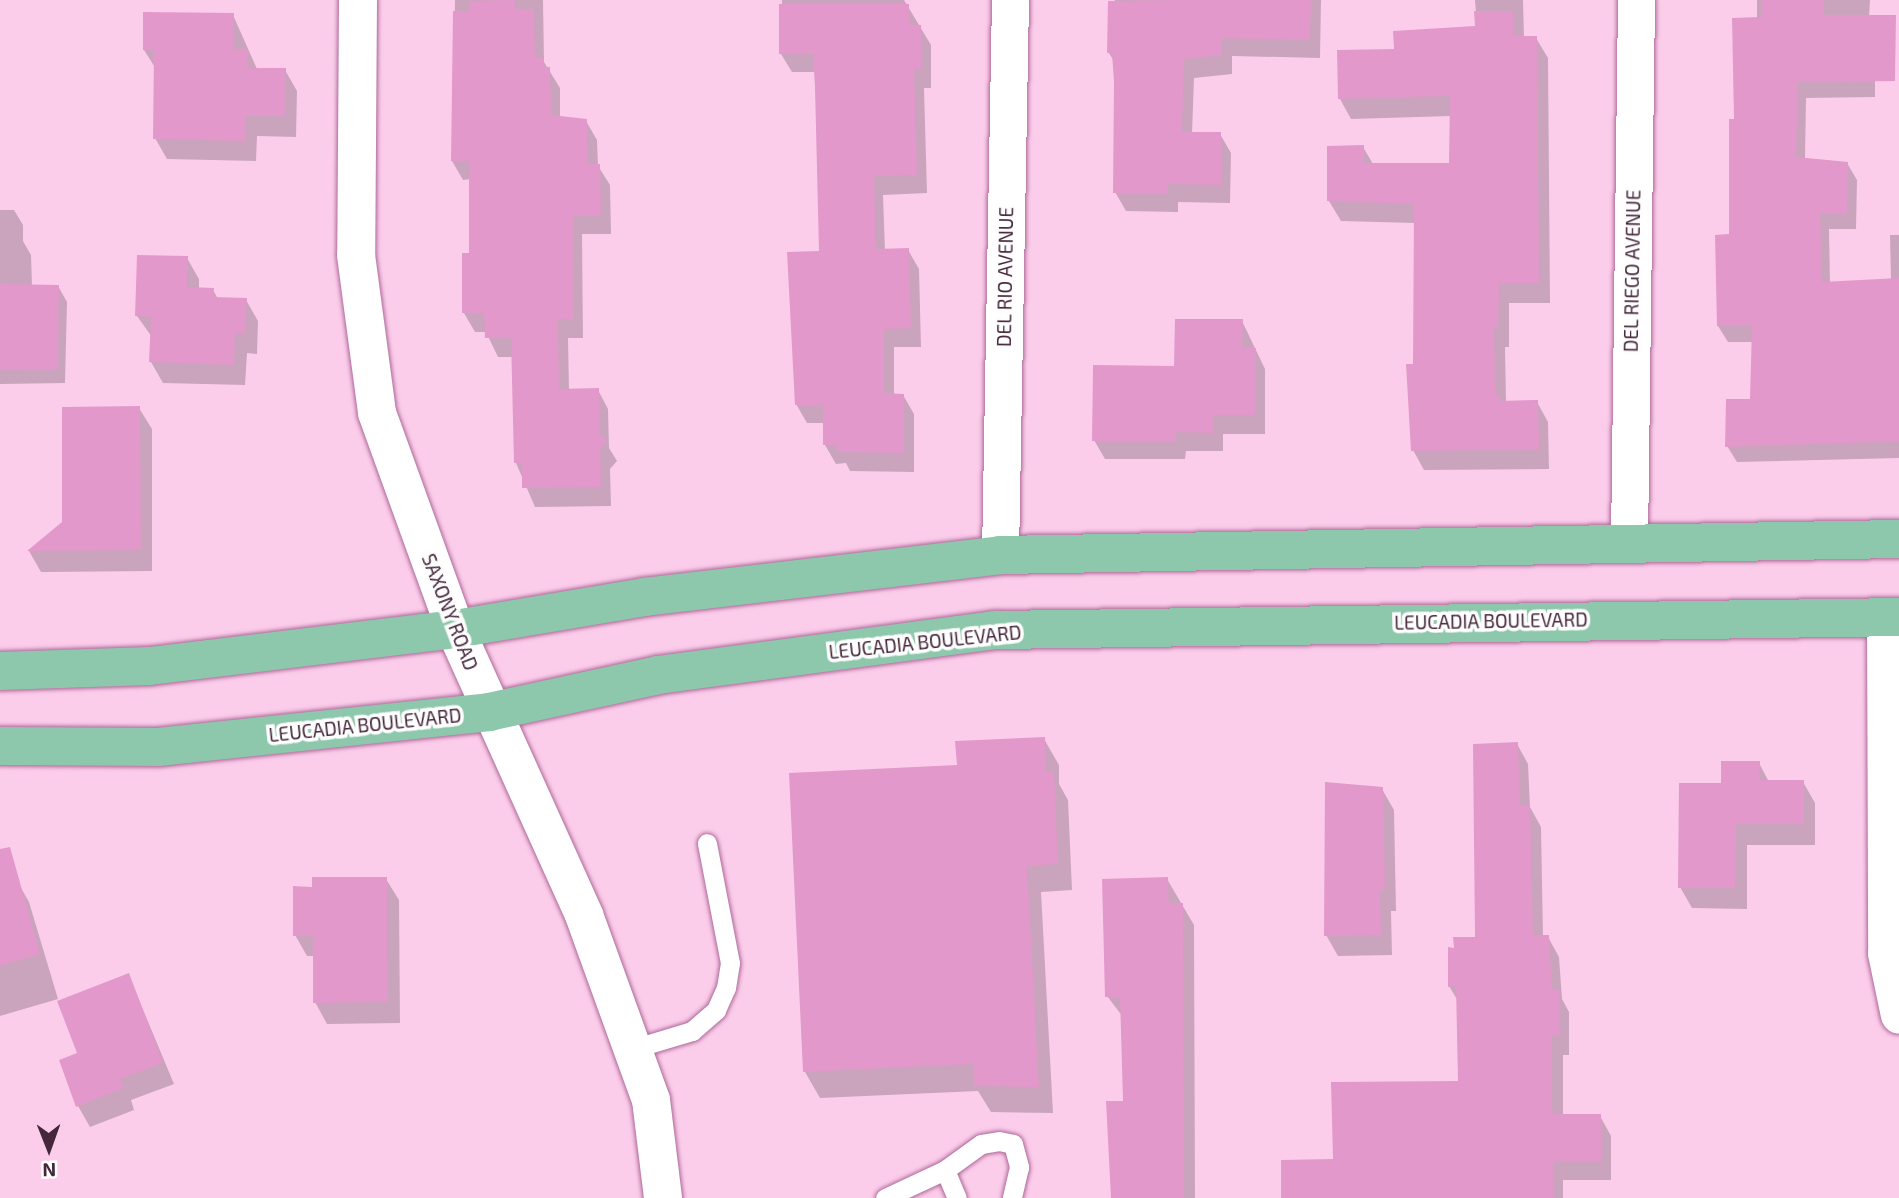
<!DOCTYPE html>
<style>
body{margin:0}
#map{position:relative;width:1899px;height:1198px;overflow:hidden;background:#fccdeb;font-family:"Exo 2",sans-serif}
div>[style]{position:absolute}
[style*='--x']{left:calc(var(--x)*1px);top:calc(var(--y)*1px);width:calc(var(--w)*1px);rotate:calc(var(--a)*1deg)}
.shadow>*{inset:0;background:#0003}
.building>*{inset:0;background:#e298ca;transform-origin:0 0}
.roads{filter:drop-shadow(0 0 2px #ae6898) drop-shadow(0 0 2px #ae6898)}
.service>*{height:19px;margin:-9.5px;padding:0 9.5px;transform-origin:9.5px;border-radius:9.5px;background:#fff}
.minor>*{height:37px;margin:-18.5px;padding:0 18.5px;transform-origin:18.5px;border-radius:18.5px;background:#fff}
.tertiary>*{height:38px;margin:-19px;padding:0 19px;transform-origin:19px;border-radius:19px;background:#fff}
.secondary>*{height:38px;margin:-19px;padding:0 19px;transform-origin:19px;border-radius:19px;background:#fff}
.primary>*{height:38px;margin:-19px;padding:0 19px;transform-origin:19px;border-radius:19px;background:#8ec8ac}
span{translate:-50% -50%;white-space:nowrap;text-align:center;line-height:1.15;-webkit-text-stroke:7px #fefefe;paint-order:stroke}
.street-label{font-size:19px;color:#45273b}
.north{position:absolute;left:14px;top:1114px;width:70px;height:70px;-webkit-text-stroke:5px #fefefe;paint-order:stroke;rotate:179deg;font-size:19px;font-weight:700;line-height:28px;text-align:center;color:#45273b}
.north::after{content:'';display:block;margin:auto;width:24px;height:32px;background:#45273b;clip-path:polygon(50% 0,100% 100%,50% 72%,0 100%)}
</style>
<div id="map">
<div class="shadow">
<i style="clip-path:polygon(455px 0,543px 0,544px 62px,560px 88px,560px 118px,586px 121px,597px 140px,598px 166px,610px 185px,611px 234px,582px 234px,583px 338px,568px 338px,569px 390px,598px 390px,608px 409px,609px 448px,617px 461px,610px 469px,611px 506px,535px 507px,516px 463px,514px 357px,498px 357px,486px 332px,475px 332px,464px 313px,471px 255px,471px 179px,463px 180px,452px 161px)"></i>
<i style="clip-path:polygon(782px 0,904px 0,931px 45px,931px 88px,924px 88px,927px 193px,883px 195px,885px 251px,908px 250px,919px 269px,921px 347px,894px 347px,894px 395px,903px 395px,914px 414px,914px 472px,850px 471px,846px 463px,836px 464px,825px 445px,825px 423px,807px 423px,796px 404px,789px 253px,821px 252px,815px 72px,792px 72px,781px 54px)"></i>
<i style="clip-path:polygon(1115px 0,1321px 0,1320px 58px,1232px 56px,1232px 74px,1194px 78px,1192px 134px,1220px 134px,1231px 153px,1230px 203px,1178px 202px,1178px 212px,1126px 211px,1115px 192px,1115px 63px,1109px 53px)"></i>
<i style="clip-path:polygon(1475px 0,1523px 0,1524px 38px,1536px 38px,1548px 58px,1550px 303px,1509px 303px,1509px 347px,1505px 347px,1506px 402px,1537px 402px,1548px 422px,1549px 469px,1424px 470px,1413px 450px,1415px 223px,1341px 221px,1329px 201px,1363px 147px,1373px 164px,1451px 165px,1451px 116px,1351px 119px,1340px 99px,1339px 52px,1396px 51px,1477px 27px)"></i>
<i style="clip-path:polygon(1757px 0,1870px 0,1869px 17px,1875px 28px,1875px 97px,1806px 98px,1805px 159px,1847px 163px,1857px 180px,1856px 229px,1829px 229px,1830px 283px,1891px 280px,1890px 235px,1899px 235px,1899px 458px,1737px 462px,1727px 446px,1751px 401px,1754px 342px,1728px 342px,1718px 326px,1731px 236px,1736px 121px,1757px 19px)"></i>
<i style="clip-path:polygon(233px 15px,257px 69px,285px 70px,297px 91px,296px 137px,257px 136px,256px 161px,167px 159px,155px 138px,156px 69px,144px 50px)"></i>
<i style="clip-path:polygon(0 210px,14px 210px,23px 225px,23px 241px,31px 255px,32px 286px,58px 286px,67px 302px,65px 383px,0 384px)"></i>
<i style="clip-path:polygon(187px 258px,199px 279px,199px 289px,213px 290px,218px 299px,246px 300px,258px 321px,257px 354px,247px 353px,245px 385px,163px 383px,151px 362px,152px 337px,137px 316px)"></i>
<i style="clip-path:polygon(1242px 321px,1265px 369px,1265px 434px,1223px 434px,1223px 451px,1186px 451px,1185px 459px,1105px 459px,1094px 440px,1176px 368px)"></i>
<i style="clip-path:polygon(139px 408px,152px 429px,152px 571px,41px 572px,29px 551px,64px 523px)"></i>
<i style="clip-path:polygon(1044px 739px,1059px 765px,1059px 784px,1068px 800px,1072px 890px,1041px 892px,1053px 1113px,991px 1112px,978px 1091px,820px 1098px,805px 1072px,959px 766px)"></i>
<i style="clip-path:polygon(1517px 744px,1528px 764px,1530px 807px,1541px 827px,1543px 937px,1548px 937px,1559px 957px,1562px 999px,1569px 1012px,1569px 1055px,1563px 1055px,1563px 1116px,1600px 1116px,1611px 1136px,1611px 1180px,1563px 1180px,1563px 1198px,1283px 1198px,1459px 1083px,1458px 1001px,1449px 986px,1455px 949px,1477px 939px)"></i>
<i style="clip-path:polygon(1759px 763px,1769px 782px,1803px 782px,1815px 803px,1815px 845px,1747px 845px,1747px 909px,1692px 908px,1680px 887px,1723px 785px)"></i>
<i style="clip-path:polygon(1382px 789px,1394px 810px,1396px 911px,1391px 911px,1392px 955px,1338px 956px,1326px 935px)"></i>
<i style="clip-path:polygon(386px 879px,399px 900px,400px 1023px,327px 1024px,315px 1002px,315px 956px,307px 956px,295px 935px,314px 888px)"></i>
<i style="clip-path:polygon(1167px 879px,1194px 925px,1195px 1198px,1112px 1198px,1125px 1102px,1123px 1017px,1107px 996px)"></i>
<i style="clip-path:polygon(17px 881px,29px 902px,58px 999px,0 1016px,0 886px)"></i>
<i style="clip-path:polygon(129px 976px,174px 1084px,131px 1100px,134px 1110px,90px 1127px,78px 1106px,79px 1054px)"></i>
</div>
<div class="building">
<i style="clip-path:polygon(515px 0,515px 9px,534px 9px,535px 58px,544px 57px,544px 67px,550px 67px,551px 115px,587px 119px,588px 164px,600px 164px,601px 216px,573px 216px,573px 319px,558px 319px,559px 389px,599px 388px,599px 434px,607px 441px,600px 449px,601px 487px,522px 488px,522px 463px,514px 463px,511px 338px,485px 338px,484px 313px,462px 313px,462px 253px,469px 253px,469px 161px,451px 161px,453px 11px,470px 11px,469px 1px)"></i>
<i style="clip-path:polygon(1176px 0,1311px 0,1310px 40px,1222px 38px,1222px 55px,1184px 59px,1182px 132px,1221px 132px,1221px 185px,1168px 184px,1168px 193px,1113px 193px,1114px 82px,1112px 53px,1107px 53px,1108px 1px)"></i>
<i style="clip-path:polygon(1761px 0,1824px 0,1824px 15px,1896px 15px,1895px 81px,1798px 82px,1796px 157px,1848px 162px,1847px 213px,1820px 213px,1822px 282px,1899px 278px,1899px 441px,1725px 447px,1726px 399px,1750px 399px,1752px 326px,1717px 326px,1715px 235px,1729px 234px,1729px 119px,1734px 119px,1732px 18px,1761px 17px)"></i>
<i style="clip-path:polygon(779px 4px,909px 4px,909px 24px,921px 25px,921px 69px,914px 69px,917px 175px,874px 176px,876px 249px,909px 248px,911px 328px,884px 329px,884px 393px,904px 394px,904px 453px,837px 452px,837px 445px,823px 445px,823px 405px,795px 405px,787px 252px,819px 251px,815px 87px,813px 54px,779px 54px)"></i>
<i style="clip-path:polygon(1474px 11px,1513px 11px,1513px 36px,1537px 36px,1539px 283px,1499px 283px,1498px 327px,1494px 327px,1495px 395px,1500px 394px,1500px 401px,1538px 400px,1539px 449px,1411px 451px,1406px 364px,1413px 364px,1414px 204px,1327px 201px,1327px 146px,1364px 145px,1364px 163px,1449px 163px,1450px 96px,1338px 99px,1337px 50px,1394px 49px,1393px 31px,1475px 26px)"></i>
<i style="clip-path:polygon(143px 12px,234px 13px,233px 49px,247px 49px,247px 68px,286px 68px,285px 116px,246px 116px,245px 141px,153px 139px,154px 50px,143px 50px)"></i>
<i style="clip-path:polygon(137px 255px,188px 256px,187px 287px,214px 288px,213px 297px,247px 298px,245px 333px,235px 333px,234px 365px,149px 362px,151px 317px,135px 316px)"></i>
<i style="left:0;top:284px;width:59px;height:85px;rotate:1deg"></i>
<i style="clip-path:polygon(1175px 319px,1243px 319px,1242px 348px,1256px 348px,1255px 415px,1213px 415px,1213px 433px,1176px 432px,1176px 441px,1092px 441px,1093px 365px,1174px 366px)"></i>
<i style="clip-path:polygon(140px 406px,141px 550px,27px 551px,62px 522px,62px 407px)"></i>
<i style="clip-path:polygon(1045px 737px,1046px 772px,1054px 772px,1058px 864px,1027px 866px,1039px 1087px,974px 1086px,974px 1064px,803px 1072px,789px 773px,957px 765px,955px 741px)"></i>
<i style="clip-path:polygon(1518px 742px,1520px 805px,1530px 805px,1533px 935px,1549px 935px,1552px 990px,1559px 990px,1559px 1036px,1552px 1036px,1552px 1114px,1601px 1114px,1601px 1161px,1553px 1161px,1553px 1198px,1281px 1198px,1281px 1160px,1333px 1159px,1331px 1082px,1458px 1081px,1456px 986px,1448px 987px,1448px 947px,1454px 948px,1453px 937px,1475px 937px,1473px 744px)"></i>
<i style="clip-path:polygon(1721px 761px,1760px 761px,1759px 780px,1804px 780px,1804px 824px,1736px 824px,1735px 888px,1678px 888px,1679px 783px,1721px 783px)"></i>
<i style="clip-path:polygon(1325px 782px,1383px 787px,1385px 890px,1380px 890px,1381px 935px,1324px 936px)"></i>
<i style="clip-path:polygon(10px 847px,40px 954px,0 966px,0 849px)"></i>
<i style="clip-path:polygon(312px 877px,387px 877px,388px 1002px,313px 1003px,313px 936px,293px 936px,293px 886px,312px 887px)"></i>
<i style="clip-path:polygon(1168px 877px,1169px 903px,1183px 903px,1184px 1198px,1111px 1198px,1106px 1101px,1123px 1101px,1120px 997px,1105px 997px,1102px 879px)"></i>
<i style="clip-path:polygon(129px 973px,163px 1063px,120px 1079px,124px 1088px,76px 1107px,59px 1060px,77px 1053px,57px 1001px)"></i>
</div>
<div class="roads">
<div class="service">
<i style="--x:632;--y:1049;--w:63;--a:-16.7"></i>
<i style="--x:692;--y:1031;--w:32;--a:-41"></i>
<i style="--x:716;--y:1010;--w:24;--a:-66"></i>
<i style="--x:726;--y:988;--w:25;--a:-81"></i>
<i style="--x:730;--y:963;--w:122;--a:-100.9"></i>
<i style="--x:945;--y:1170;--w:30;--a:67"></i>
<i style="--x:885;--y:1198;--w:66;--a:-25"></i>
<i style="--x:945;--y:1170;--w:44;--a:-35.8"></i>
<i style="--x:981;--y:1144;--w:18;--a:-9"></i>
<i style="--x:999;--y:1141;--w:14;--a:12"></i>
<i style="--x:1013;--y:1144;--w:24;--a:75"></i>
<i style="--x:1019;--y:1167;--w:32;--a:103"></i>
</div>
<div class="minor">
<i style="--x:1629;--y:542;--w:542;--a:-89.26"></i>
<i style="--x:1000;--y:555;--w:555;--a:-88.97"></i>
<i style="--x:1885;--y:617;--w:336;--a:89.8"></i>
<i style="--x:1886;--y:953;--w:63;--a:78.2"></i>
</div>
<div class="tertiary">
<i style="--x:358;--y:0;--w:255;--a:90.4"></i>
<i style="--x:356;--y:255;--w:159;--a:82.4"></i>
<i style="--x:377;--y:413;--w:230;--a:70.1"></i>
</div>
<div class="secondary">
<i style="--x:455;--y:629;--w:314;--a:65.7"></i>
<i style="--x:584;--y:915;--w:197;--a:70.1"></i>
<i style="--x:651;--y:1100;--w:99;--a:83"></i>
</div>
<div class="primary">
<i style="--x:0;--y:671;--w:150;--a:-1.9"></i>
<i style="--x:150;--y:666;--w:307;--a:-6.9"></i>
<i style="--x:455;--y:629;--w:193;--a:-9.6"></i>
<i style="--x:645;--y:597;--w:357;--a:-6.7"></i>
<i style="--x:1000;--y:555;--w:899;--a:-1.02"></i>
<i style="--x:0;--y:746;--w:158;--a:0.4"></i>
<i style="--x:158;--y:747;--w:333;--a:-6"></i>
<i style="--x:489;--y:712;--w:173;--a:-12.3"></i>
<i style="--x:658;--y:675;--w:341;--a:-7.6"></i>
<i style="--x:996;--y:630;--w:903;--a:-0.82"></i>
</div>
</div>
<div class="street-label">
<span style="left:1632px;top:271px;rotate:-89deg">DEL RIEGO AVENUE</span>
<span style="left:1005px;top:277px;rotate:-89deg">DEL RIO AVENUE</span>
<span style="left:450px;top:612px;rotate:69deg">SAXONY ROAD</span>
<span style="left:1491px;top:621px;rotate:-1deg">LEUCADIA BOULEVARD</span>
<span style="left:925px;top:642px;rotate:-6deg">LEUCADIA BOULEVARD</span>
<span style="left:365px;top:725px;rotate:-6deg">LEUCADIA BOULEVARD</span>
</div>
<div class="north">N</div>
</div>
